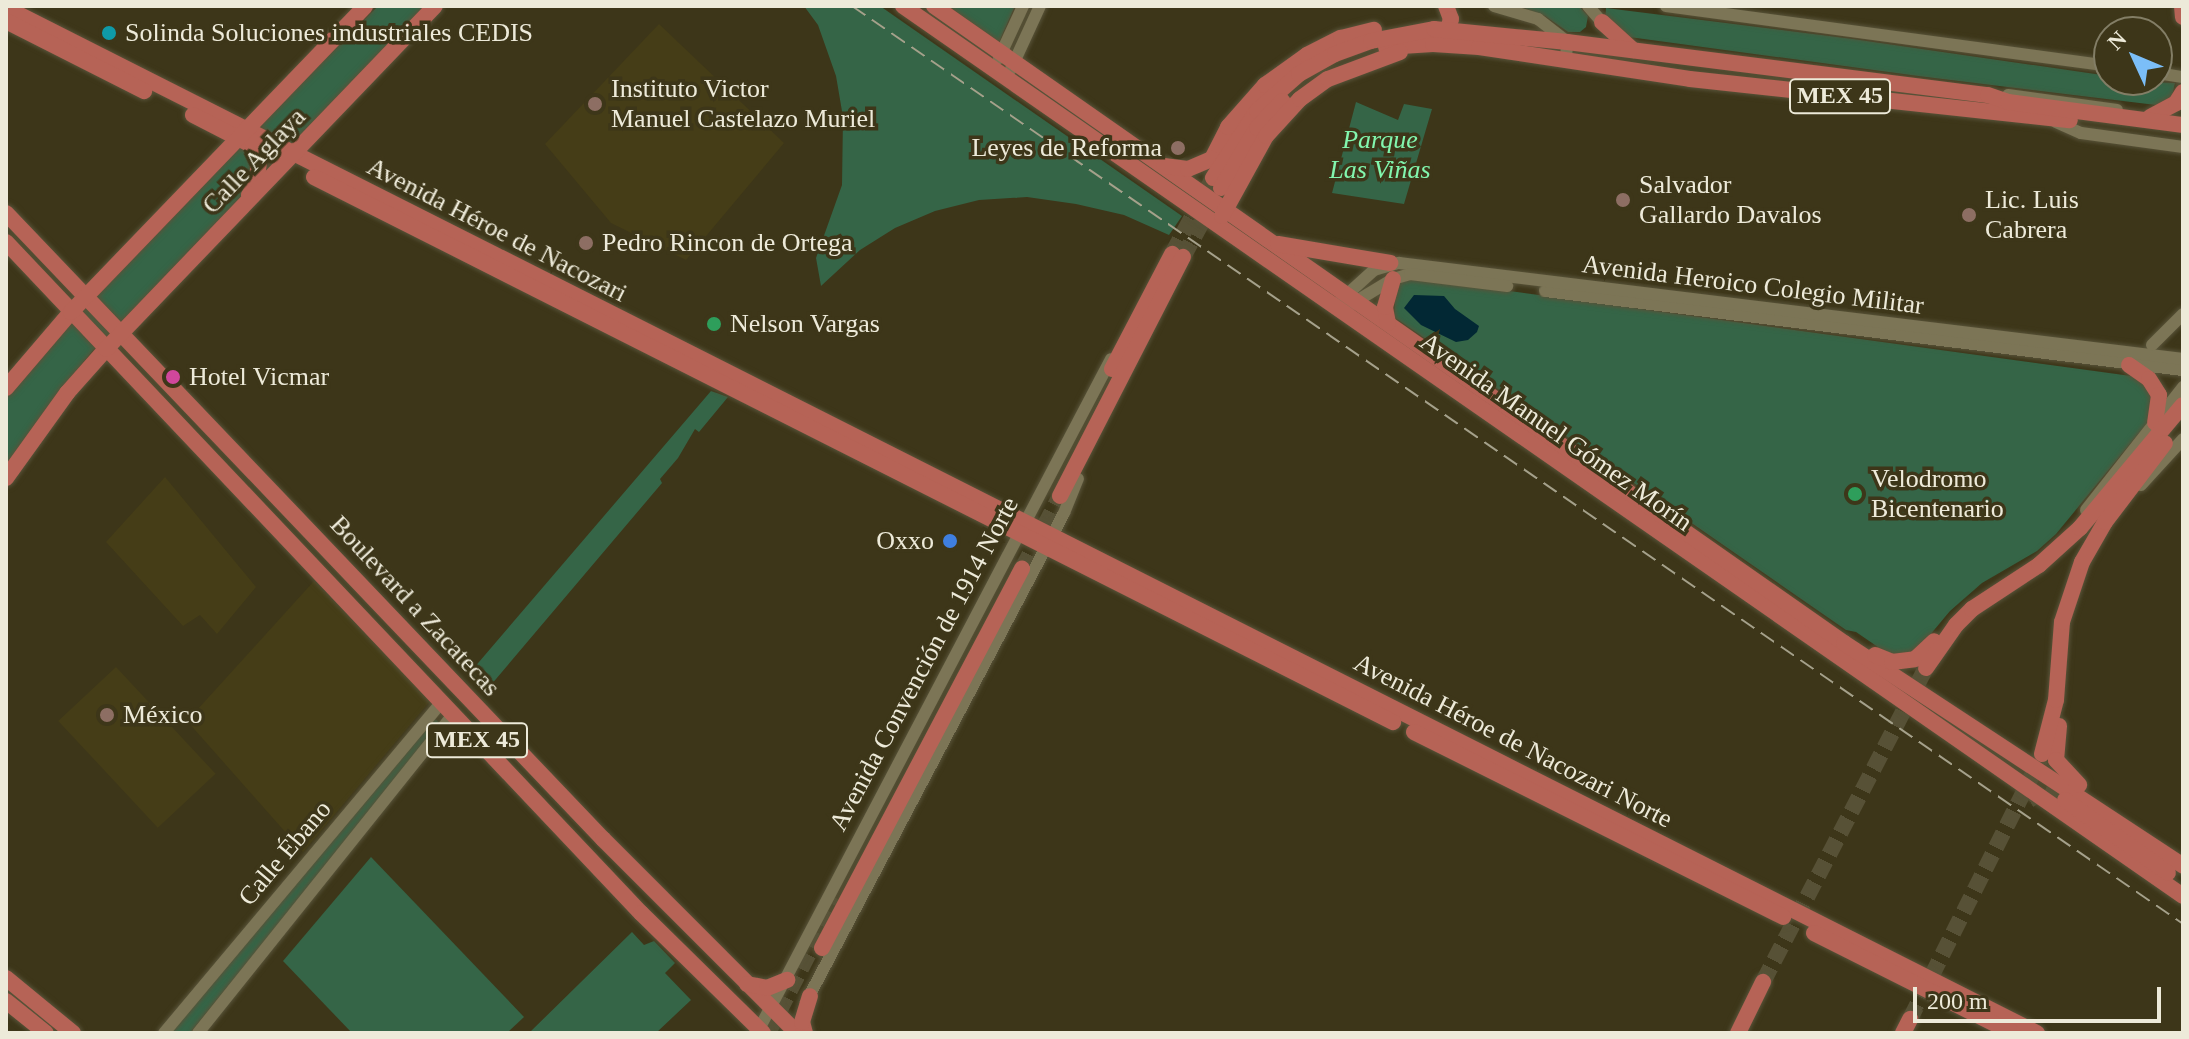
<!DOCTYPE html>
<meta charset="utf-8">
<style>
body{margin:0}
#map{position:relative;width:2189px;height:1039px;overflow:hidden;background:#3d3619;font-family:Georgia,serif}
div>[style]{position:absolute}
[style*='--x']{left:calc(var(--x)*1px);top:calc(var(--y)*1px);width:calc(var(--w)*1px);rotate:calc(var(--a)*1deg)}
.built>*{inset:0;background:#453d17;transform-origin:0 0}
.green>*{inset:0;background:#356547}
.water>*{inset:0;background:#022834}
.major-tunnel>*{height:16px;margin-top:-8px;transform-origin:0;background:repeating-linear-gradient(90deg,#575136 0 16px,transparent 0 24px)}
.roads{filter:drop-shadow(0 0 2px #585339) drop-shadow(0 0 2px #585339)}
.minor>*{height:12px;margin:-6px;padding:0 6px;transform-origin:6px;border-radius:6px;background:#7c7556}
.major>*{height:16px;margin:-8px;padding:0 8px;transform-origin:8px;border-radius:8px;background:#b66356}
.rail>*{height:2px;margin-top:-1px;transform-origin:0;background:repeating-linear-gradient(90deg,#a5a18b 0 16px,transparent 0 24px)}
.dots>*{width:22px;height:22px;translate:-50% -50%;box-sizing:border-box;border:4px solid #3d3619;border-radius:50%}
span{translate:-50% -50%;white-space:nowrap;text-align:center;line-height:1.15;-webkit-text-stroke:7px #3d3619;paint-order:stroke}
.shield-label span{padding:2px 6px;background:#3d3619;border:2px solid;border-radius:6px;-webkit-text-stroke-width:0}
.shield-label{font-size:24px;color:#edead9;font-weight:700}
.poi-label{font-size:26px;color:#edead9}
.left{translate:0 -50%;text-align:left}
.right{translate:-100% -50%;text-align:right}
.park-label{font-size:26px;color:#82f6ae;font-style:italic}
.street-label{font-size:26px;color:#edead9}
.frame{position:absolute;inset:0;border:8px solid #edead9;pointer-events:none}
.north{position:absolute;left:2093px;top:16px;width:80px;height:80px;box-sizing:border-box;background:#3d3619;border:2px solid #837e66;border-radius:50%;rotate:314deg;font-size:22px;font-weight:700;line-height:32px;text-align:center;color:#edead9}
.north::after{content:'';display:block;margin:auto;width:28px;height:36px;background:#7bbef8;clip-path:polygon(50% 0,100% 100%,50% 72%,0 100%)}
.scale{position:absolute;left:1913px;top:987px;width:248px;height:36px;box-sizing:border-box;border:4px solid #edead9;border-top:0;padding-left:10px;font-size:24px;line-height:28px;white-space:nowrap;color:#edead9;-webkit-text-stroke:6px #3d3619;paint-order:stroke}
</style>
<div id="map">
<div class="built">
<i style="clip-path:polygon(659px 24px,784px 143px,686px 260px,611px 223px,545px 144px)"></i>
<i style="clip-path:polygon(165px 477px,256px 587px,217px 634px,200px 615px,183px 626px,106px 542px)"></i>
<i style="clip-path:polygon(314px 581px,430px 701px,303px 852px,187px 721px)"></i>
<i style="left:116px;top:667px;width:146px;height:79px;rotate:47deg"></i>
</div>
<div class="green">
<i style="clip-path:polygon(378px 6px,425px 6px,292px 146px,257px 128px)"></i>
<i style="clip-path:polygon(804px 6px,880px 6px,1182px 216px,1169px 235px,1124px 215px,1076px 204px,1027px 197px,979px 200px,935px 211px,895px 228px,860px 250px,821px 286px,816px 258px,842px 185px,843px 117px,836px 76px,818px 25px)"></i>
<i style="clip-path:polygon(948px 6px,1015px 6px,999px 42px)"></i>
<i style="clip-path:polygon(1519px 6px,1579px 6px,1588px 16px,1586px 27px,1580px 32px,1568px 32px,1545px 16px)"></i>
<i style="clip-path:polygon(1606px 8px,1853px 39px,2109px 76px,2109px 80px,2175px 83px,2172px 96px,2156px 105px,1918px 76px,1629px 37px,1605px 20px)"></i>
<i style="clip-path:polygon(1356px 102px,1398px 120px,1404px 104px,1432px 109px,1404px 204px,1332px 193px)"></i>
<i style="clip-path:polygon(240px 143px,250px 147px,253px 169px,239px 206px,94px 349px,56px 395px,6px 467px,6px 398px,69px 322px)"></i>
<i style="clip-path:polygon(1408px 277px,2131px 376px,2142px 381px,2153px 399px,2148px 422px,2056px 534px,2037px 551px,1982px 583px,1950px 611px,1914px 654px,1891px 656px,1856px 632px,1846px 630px,1394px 317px,1396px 287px)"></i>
<i style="clip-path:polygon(711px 391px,728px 397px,699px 432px,695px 429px,678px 458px,660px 479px,662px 483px,485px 692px,467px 676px)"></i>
<i style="clip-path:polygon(433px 717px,440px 723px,190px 1033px,171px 1033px)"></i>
<i style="clip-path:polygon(371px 857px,524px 1017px,507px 1033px,352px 1033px,283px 961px)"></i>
<i style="clip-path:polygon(632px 932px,644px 945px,654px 941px,675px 963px,665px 973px,691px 1000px,656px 1033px,529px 1033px)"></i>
</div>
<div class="water">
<i style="clip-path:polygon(1414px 295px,1444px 296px,1455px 309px,1479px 326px,1477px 332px,1468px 340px,1456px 342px,1421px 325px,1404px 308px)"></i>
</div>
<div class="major-tunnel">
<i style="--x:1172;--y:254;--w:86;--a:-61.7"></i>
<i style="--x:1183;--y:257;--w:58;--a:-61.2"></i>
<i style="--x:1022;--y:569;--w:82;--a:-62.5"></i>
<i style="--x:2029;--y:800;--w:19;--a:-32"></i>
<i style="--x:2045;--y:790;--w:22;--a:27"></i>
<i style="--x:1763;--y:982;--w:354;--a:-62.6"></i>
<i style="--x:1910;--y:1019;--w:291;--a:-63.4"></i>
<i style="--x:768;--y:1033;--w:151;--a:-62.8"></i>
</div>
<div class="roads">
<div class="minor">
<i style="--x:1494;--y:6;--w:46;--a:16.5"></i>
<i style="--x:1538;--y:19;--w:37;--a:38"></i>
<i style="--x:1567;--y:42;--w:19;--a:93"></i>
<i style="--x:1588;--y:6;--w:21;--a:49"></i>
<i style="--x:1666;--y:6;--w:447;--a:7.7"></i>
<i style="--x:999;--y:58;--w:57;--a:-65.2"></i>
<i style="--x:1011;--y:69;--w:69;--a:-65.3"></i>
<i style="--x:2157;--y:73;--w:26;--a:9"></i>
<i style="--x:2008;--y:95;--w:110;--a:7.8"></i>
<i style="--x:2056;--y:122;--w:27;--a:24"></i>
<i style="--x:2081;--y:133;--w:103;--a:7.8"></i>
<i style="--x:1545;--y:291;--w:643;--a:7.06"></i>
<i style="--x:1341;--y:300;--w:45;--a:-42.3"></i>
<i style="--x:1374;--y:270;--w:26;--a:-16"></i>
<i style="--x:1399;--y:263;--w:790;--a:6.98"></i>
<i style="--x:1350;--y:305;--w:50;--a:-31.2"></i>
<i style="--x:1393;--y:279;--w:18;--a:-16"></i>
<i style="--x:1410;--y:274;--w:98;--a:7.1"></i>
<i style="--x:2152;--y:345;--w:44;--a:-45"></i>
<i style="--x:2141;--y:485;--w:62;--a:-47.6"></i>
<i style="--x:2086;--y:510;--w:157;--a:-51.7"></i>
<i style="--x:806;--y:1002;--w:553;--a:-62.18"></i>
<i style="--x:1064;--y:513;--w:37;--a:-68"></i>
<i style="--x:164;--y:1033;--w:431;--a:-50"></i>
<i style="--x:198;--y:1033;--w:408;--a:-51.3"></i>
<i style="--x:757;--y:1033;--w:761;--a:-62.29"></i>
</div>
<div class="major">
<i style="--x:903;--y:6;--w:1559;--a:34.81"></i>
<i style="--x:934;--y:6;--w:1111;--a:34.99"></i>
<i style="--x:1844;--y:643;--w:406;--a:33.3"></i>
<i style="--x:1446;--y:6;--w:14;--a:69"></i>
<i style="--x:1451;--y:19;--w:10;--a:107"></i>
<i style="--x:2182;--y:6;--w:11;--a:85"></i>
<i style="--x:6;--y:8;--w:2275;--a:26.78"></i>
<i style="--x:6;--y:21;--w:155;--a:26.9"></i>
<i style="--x:1602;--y:22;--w:42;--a:42.1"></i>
<i style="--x:1386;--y:47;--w:47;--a:-3.7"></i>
<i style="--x:1433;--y:44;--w:46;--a:3.7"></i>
<i style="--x:1479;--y:47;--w:213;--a:8.6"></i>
<i style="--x:1690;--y:79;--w:382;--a:6.2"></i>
<i style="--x:193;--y:115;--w:76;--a:27.2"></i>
<i style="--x:2150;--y:117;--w:30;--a:-28"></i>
<i style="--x:2176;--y:103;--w:13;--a:-58"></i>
<i style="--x:1213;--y:157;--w:34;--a:-63"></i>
<i style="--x:1228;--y:127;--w:56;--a:-48.6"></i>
<i style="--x:1265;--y:85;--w:52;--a:-35.5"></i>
<i style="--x:1307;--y:55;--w:38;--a:-27"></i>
<i style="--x:1341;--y:38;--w:34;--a:-14"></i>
<i style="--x:1164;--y:166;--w:24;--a:7"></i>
<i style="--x:1188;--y:169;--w:26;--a:-23"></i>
<i style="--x:314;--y:177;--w:1209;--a:26.8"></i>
<i style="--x:1213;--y:178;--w:80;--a:-56.7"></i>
<i style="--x:1257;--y:111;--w:56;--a:-41.4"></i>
<i style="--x:1299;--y:74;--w:41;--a:-29.1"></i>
<i style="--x:1335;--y:54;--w:38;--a:-20"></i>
<i style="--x:1371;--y:41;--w:64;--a:-10.8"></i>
<i style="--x:1434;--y:29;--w:134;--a:5.6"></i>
<i style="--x:1567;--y:42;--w:424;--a:7.2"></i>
<i style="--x:1988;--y:95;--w:21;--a:19"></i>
<i style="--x:2008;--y:102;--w:177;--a:7.5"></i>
<i style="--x:1221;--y:188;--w:70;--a:-59"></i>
<i style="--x:1257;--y:128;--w:37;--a:-47"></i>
<i style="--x:249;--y:195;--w:13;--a:-58"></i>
<i style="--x:256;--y:184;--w:22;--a:-82"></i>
<i style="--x:259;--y:162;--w:22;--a:-108"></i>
<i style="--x:6;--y:213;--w:865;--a:46.36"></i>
<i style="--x:603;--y:839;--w:274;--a:45"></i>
<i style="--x:1222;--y:216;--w:91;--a:-61.2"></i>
<i style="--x:1266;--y:136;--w:50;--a:-47.4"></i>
<i style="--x:1300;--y:99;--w:34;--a:-36"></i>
<i style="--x:1328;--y:79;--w:77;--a:-20.6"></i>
<i style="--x:6;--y:242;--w:924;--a:46.58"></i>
<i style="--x:641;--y:913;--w:171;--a:44.5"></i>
<i style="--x:1278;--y:244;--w:114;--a:9.6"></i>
<i style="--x:1388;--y:323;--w:16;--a:-101"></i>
<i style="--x:1385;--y:307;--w:29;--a:-74"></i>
<i style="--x:2129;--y:365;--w:24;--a:35"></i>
<i style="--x:2149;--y:379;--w:19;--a:58"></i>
<i style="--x:2159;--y:395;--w:28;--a:98"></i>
<i style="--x:1112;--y:369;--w:130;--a:-62.4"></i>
<i style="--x:6;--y:388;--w:100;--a:-49.5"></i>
<i style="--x:71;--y:312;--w:424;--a:-46.1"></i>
<i style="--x:6;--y:478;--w:105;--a:-54.3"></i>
<i style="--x:67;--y:393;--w:59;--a:-48.4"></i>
<i style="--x:106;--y:349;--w:475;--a:-46.2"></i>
<i style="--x:1060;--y:496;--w:269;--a:-62.8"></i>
<i style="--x:1875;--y:655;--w:18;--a:22"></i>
<i style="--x:1892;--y:662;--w:23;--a:-7"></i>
<i style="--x:1915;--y:659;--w:26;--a:-43"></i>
<i style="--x:1926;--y:668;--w:52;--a:-55.1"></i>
<i style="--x:1956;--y:625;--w:23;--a:-45"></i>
<i style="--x:1972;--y:609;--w:80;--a:-33.3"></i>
<i style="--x:2039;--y:565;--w:55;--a:-42.1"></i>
<i style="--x:2080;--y:528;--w:160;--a:-50.1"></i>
<i style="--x:2059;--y:726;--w:34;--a:95"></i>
<i style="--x:2056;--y:760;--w:34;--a:47"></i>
<i style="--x:1414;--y:732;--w:413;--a:26.6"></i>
<i style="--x:2042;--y:754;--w:56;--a:-75.5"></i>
<i style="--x:2056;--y:700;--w:78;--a:-85.6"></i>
<i style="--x:2062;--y:622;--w:63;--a:-71.6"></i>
<i style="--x:2082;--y:562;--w:46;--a:-60.1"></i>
<i style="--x:2105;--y:522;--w:99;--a:-52.8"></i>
<i style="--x:2065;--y:800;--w:126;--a:35.3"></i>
<i style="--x:1814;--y:933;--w:223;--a:26.7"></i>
<i style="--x:822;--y:948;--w:429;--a:-62.2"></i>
<i style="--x:6;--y:978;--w:87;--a:39.4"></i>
<i style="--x:747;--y:984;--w:20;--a:11"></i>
<i style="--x:767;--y:988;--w:22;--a:-22"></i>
<i style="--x:6;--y:1001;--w:51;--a:38.7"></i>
<i style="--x:805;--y:1033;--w:11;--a:-105"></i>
<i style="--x:802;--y:1022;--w:27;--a:-73"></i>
<i style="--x:1738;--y:1033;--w:57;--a:-63.9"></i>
<i style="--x:1903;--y:1033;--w:16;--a:-63"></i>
</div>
</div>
<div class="rail">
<i style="--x:852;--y:6;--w:1617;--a:34.59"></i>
</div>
<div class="dots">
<i style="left:109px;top:33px;background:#0f9aa8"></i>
<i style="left:595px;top:104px;background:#8d6e63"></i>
<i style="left:1178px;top:148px;background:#8d6e63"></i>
<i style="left:1623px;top:200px;background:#8d6e63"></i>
<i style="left:1969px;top:215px;background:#8d6e63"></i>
<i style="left:586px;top:243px;background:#8d6e63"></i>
<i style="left:714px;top:324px;background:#2e9e5b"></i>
<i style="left:173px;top:377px;background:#d1479c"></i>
<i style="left:1855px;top:494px;background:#2e9e5b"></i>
<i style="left:950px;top:541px;background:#3f7fe0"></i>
<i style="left:107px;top:715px;background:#8d6e63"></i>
</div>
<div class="shield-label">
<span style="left:1840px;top:96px">MEX 45</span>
<span style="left:477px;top:740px">MEX 45</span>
</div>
<div class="poi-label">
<span class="left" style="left:125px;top:33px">Solinda Soluciones industriales CEDIS</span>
<span class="left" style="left:611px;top:104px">Instituto Victor<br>Manuel Castelazo Muriel</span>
<span class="right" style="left:1162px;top:148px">Leyes de Reforma</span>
<span class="left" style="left:1639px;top:200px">Salvador<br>Gallardo Davalos</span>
<span class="left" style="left:1985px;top:215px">Lic. Luis<br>Cabrera</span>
<span class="left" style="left:602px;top:243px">Pedro Rincon de Ortega</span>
<span class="left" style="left:730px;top:324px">Nelson Vargas</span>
<span class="left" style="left:189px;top:377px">Hotel Vicmar</span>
<span class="left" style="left:1871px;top:494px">Velodromo<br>Bicentenario</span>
<span class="right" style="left:934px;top:541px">Oxxo</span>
<span class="left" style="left:123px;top:715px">México</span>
</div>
<div class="park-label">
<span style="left:1380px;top:155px">Parque<br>Las Viñas</span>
</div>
<div class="street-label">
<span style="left:254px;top:161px;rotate:-46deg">Calle Aglaya</span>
<span style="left:497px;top:230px;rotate:27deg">Avenida Héroe de Nacozari</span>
<span style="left:1753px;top:285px;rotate:7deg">Avenida Heroico Colegio Militar</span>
<span style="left:1556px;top:432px;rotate:35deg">Avenida Manuel Gómez Morín</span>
<span style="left:415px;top:606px;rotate:47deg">Boulevard a Zacatecas</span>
<span style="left:924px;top:664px;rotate:-62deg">Avenida Convención de 1914 Norte</span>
<span style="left:1513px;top:741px;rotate:27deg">Avenida Héroe de Nacozari Norte</span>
<span style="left:285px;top:853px;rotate:-50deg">Calle Ébano</span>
</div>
<div class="frame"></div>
<div class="north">N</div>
<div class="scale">200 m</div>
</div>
